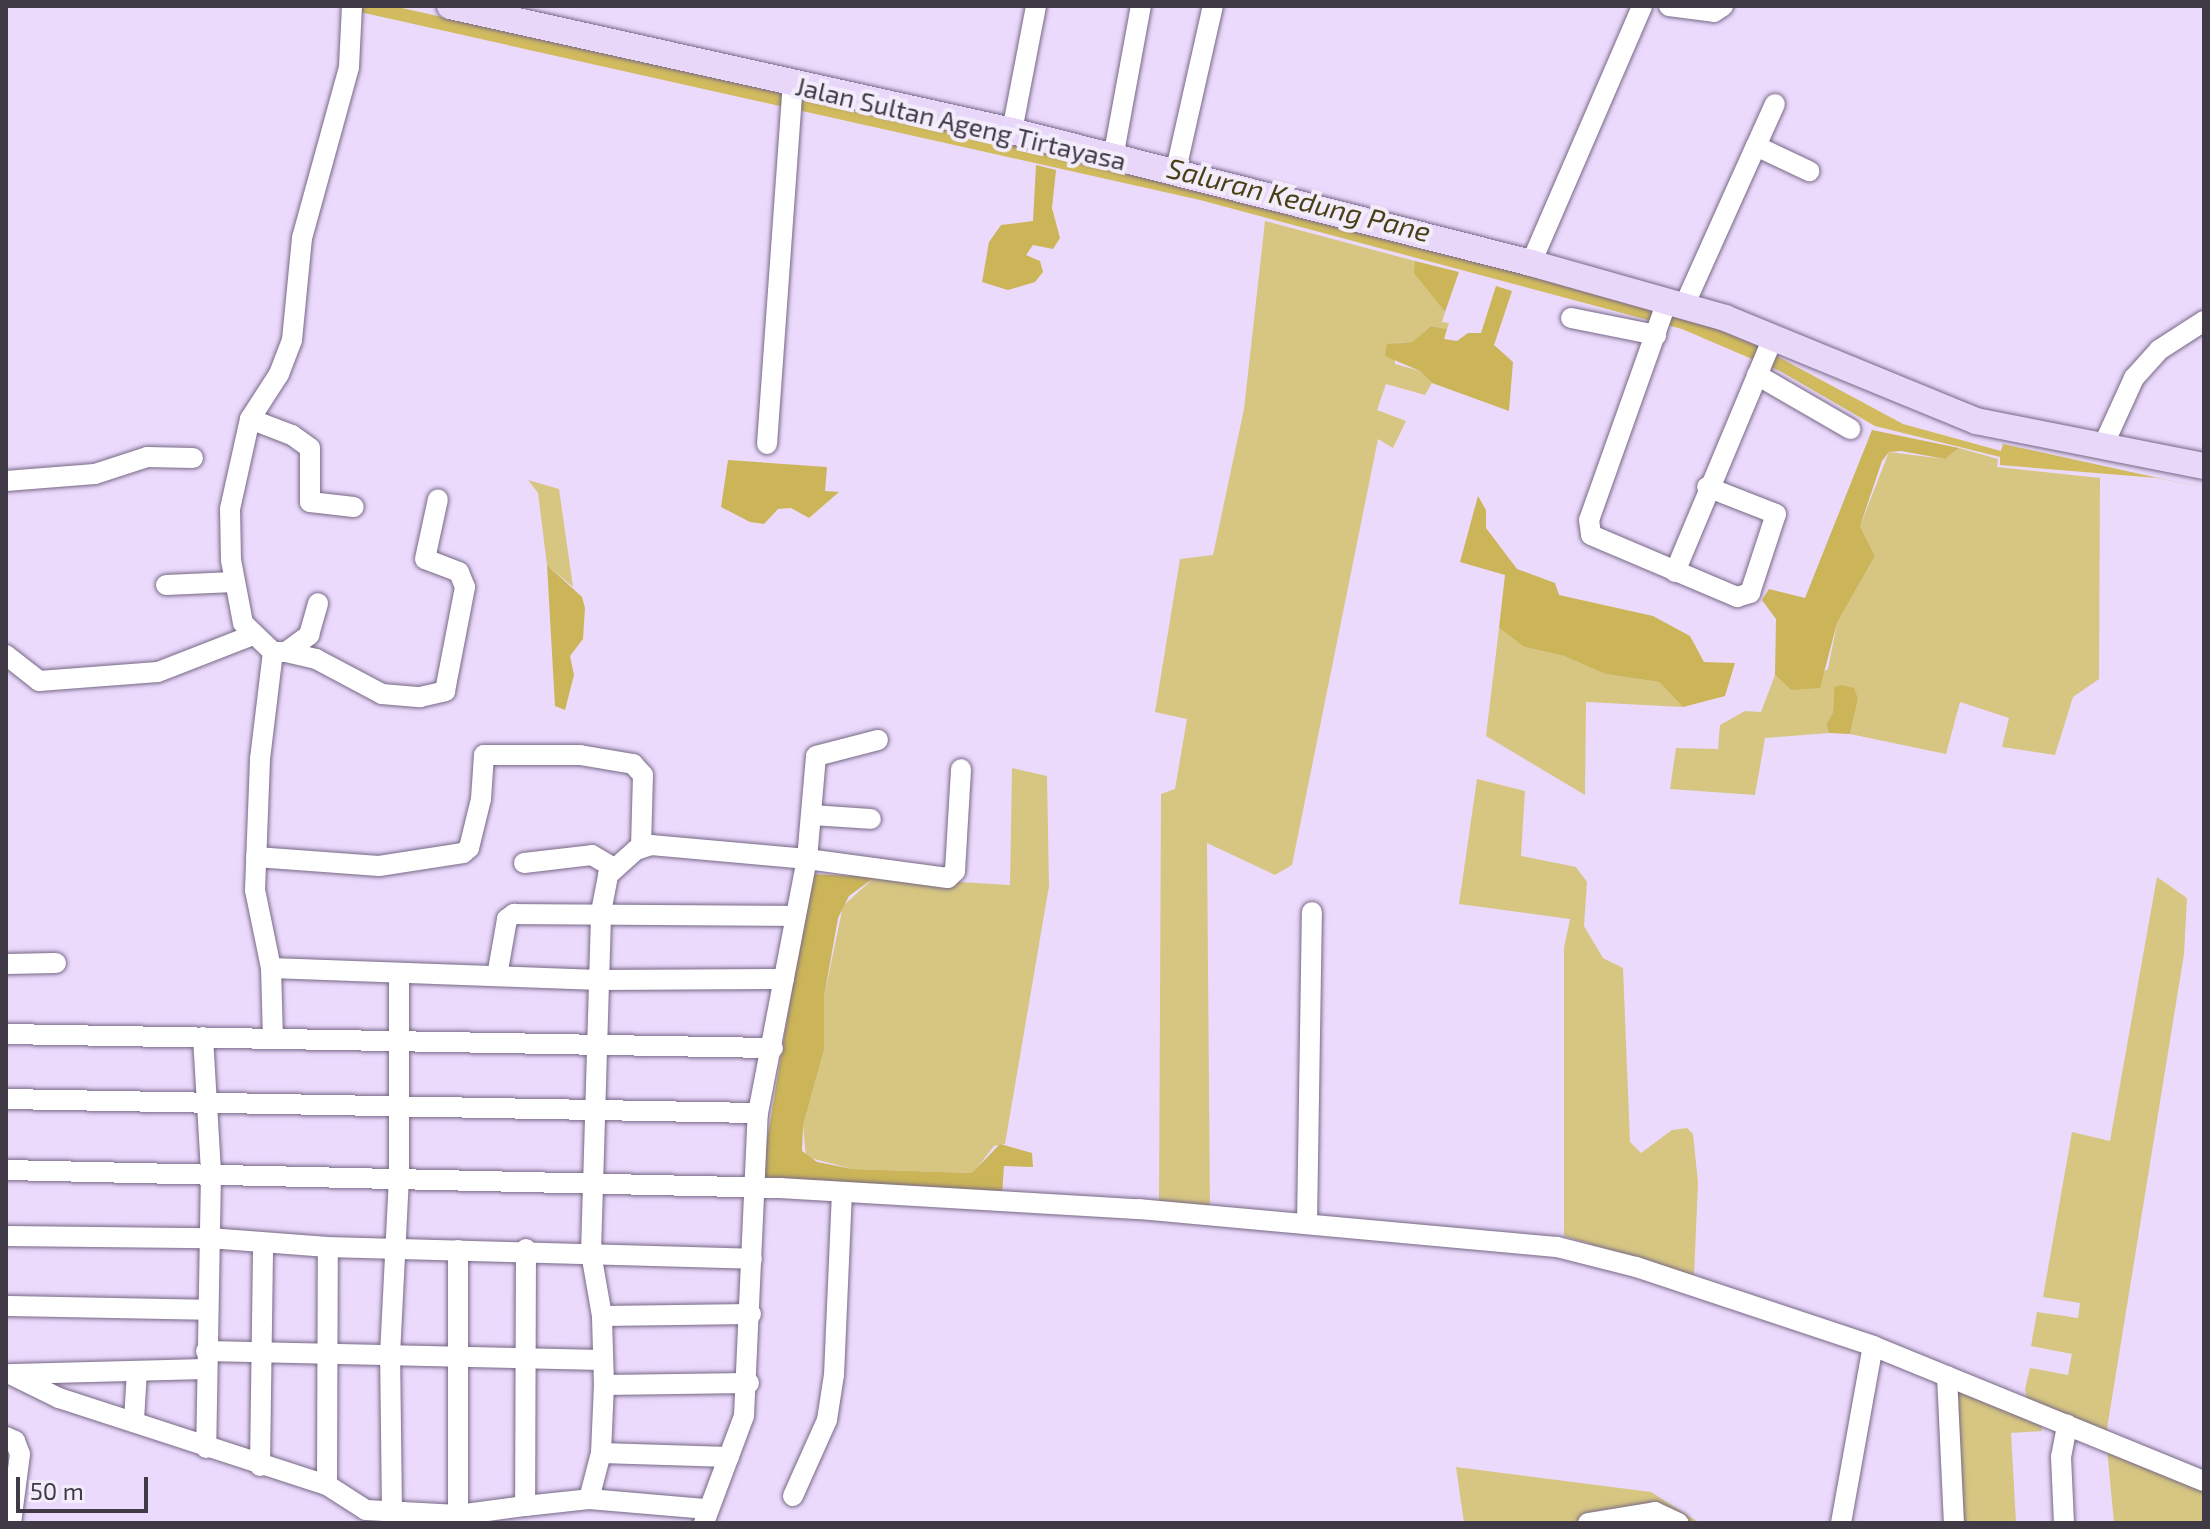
<!DOCTYPE html>
<style>
body{margin:0}
#map{position:relative;width:2210px;height:1529px;overflow:hidden;background:#ebdafc;font-family:"Exo 2",sans-serif}
div>[style]{position:absolute}
[style*='--x']{left:calc(var(--x)*1px);top:calc(var(--y)*1px);width:calc(var(--w)*1px);rotate:calc(var(--a)*1deg)}
.green>*{inset:0;background:#d6c682}
.forest>*{inset:0;background:#cbb558}
.water>*{inset:0;background:#d1bb5e}
.roads{filter:drop-shadow(0 0 2px #776886) drop-shadow(0 0 2px #776886)}
.minor>*{height:20px;margin:-10px;padding:0 10px;transform-origin:10px;border-radius:10px;background:#fff}
.major>*{height:26px;margin:-13px;padding:0 13px;transform-origin:13px;border-radius:13px;background:#e9d7fa}
span{translate:-50% -50%;white-space:nowrap;text-align:center;line-height:1.15;-webkit-text-stroke:8px #f3ecfa;paint-order:stroke}
.street-label{font-size:26px;color:#403946}
.water-label{font-size:28px;color:#483f17;font-style:italic}
.frame{position:absolute;inset:0;border:8px solid #403946;pointer-events:none}
.scale{position:absolute;left:16px;top:1477px;width:132px;height:36px;box-sizing:border-box;border:4px solid #403946;border-top:0;padding-left:10px;font-size:24px;line-height:28px;white-space:nowrap;color:#403946;-webkit-text-stroke:6px #f3ecfa;paint-order:stroke}
</style>
<div id="map">
<div class="green">
<i style="clip-path:polygon(1265px 221px,1415px 261px,1415px 273px,1445px 312px,1442px 322px,1449px 323px,1447px 329px,1431px 326px,1412px 342px,1394px 343px,1395px 364px,1420px 371px,1432px 383px,1425px 395px,1386px 384px,1377px 410px,1406px 421px,1393px 448px,1378px 439px,1292px 865px,1275px 875px,1207px 843px,1210px 1210px,1159px 1206px,1161px 794px,1175px 789px,1187px 719px,1155px 712px,1180px 559px,1213px 555px,1244px 409px)"></i>
<i style="clip-path:polygon(1959px 448px,1998px 459px,1997px 467px,2100px 478px,2099px 679px,2073px 697px,2055px 755px,2002px 747px,2009px 718px,1960px 702px,1946px 754px,1850px 734px,1858px 699px,1834px 687px,1833px 712px,1826px 725px,1829px 733px,1765px 738px,1755px 795px,1670px 789px,1676px 748px,1718px 749px,1720px 725px,1745px 711px,1761px 712px,1775px 675px,1791px 690px,1828px 669px,1837px 623px,1875px 556px,1860px 526px,1889px 452px,1945px 459px)"></i>
<i style="clip-path:polygon(528px 480px,559px 489px,573px 587px,547px 565px,538px 493px)"></i>
<i style="clip-path:polygon(1499px 628px,1524px 647px,1564px 656px,1605px 674px,1659px 682px,1683px 707px,1586px 702px,1585px 795px,1486px 736px)"></i>
<i style="clip-path:polygon(1012px 768px,1047px 776px,1049px 886px,1005px 1144px,994px 1146px,973px 1173px,853px 1169px,806px 1157px,803px 1126px,824px 1050px,824px 997px,843px 906px,875px 877px,1010px 885px)"></i>
<i style="clip-path:polygon(1477px 779px,1525px 791px,1521px 856px,1576px 867px,1587px 882px,1584px 926px,1603px 958px,1623px 968px,1630px 1142px,1641px 1153px,1672px 1130px,1687px 1128px,1693px 1134px,1698px 1183px,1694px 1276px,1564px 1236px,1564px 948px,1570px 919px,1459px 904px)"></i>
<i style="clip-path:polygon(2157px 877px,2187px 898px,2184px 954px,2106px 1435px,2027px 1400px,2025px 1389px,2030px 1368px,2068px 1375px,2072px 1354px,2031px 1346px,2037px 1312px,2078px 1318px,2080px 1303px,2043px 1297px,2072px 1132px,2110px 1141px)"></i>
<i style="clip-path:polygon(1953px 1383px,2041px 1420px,2042px 1431px,2011px 1433px,2016px 1523px,1962px 1523px)"></i>
<i style="clip-path:polygon(2107px 1448px,2204px 1487px,2204px 1523px,2114px 1523px)"></i>
<i style="clip-path:polygon(1456px 1467px,1651px 1492px,1700px 1523px,1464px 1523px)"></i>
</div>
<div class="forest">
<i style="clip-path:polygon(1036px 165px,1056px 170px,1052px 208px,1060px 238px,1053px 249px,1033px 245px,1026px 255px,1040px 261px,1043px 272px,1035px 282px,1008px 290px,982px 282px,989px 242px,1001px 225px,1033px 221px)"></i>
<i style="clip-path:polygon(1415px 261px,1459px 272px,1445px 312px,1414px 273px)"></i>
<i style="clip-path:polygon(1496px 286px,1512px 291px,1494px 345px,1513px 362px,1509px 411px,1432px 383px,1420px 371px,1385px 356px,1387px 344px,1412px 342px,1431px 326px,1447px 329px,1444px 339px,1457px 341px,1468px 333px,1481px 333px)"></i>
<i style="clip-path:polygon(1872px 430px,1959px 448px,1945px 459px,1901px 451px,1889px 452px,1882px 461px,1860px 526px,1875px 556px,1837px 623px,1820px 688px,1791px 690px,1775px 675px,1776px 619px,1762px 600px,1769px 589px,1805px 598px)"></i>
<i style="clip-path:polygon(728px 460px,827px 467px,825px 491px,839px 492px,809px 518px,791px 508px,778px 509px,764px 524px,750px 522px,721px 507px)"></i>
<i style="clip-path:polygon(1478px 496px,1486px 510px,1486px 528px,1517px 569px,1555px 583px,1559px 595px,1653px 616px,1690px 636px,1704px 662px,1735px 663px,1725px 696px,1683px 707px,1659px 682px,1605px 674px,1564px 656px,1524px 647px,1499px 628px,1505px 575px,1460px 562px)"></i>
<i style="clip-path:polygon(547px 565px,582px 597px,585px 608px,583px 639px,570px 656px,574px 675px,565px 710px,555px 706px)"></i>
<i style="clip-path:polygon(1842px 685px,1854px 688px,1858px 699px,1850px 734px,1829px 733px,1826px 725px,1833px 712px,1834px 687px)"></i>
<i style="clip-path:polygon(811px 874px,875px 877px,849px 896px,838px 918px,824px 997px,824px 1050px,803px 1126px,802px 1151px,817px 1162px,853px 1169px,972px 1173px,1000px 1144px,1032px 1153px,1033px 1167px,1004px 1166px,1002px 1195px,761px 1177px)"></i>
</div>
<div class="water">
<i style="clip-path:polygon(333px 6px,393px 6px,1203px 187px,1687px 317px,1758px 346px,1903px 424px,2001px 451px,2003px 444px,2204px 488px,2157px 478px,2000px 465px,2000px 457px,1875px 426px,1780px 371px,1682px 329px,1200px 200px)"></i>
</div>
<div class="roads">
<div class="minor">
<i style="--x:1669;--y:6;--w:45;--a:7.6"></i>
<i style="--x:1714;--y:12;--w:11;--a:-34"></i>
<i style="--x:1012;--y:131;--w:127;--a:-79.1"></i>
<i style="--x:1756;--y:146;--w:46;--a:-65.7"></i>
<i style="--x:1113;--y:158;--w:155;--a:-79.6"></i>
<i style="--x:1175;--y:174;--w:172;--a:-77.3"></i>
<i style="--x:1531;--y:263;--w:280;--a:-66.6"></i>
<i style="--x:1667;--y:301;--w:232;--a:109.6"></i>
<i style="--x:1589;--y:520;--w:15;--a:82"></i>
<i style="--x:1591;--y:535;--w:159;--a:23"></i>
<i style="--x:1737;--y:597;--w:14;--a:-17"></i>
<i style="--x:1750;--y:593;--w:83;--a:-71.8"></i>
<i style="--x:1776;--y:514;--w:74;--a:-158.6"></i>
<i style="--x:1684;--y:306;--w:175;--a:-65.8"></i>
<i style="--x:1756;--y:146;--w:59;--a:25.3"></i>
<i style="--x:1571;--y:318;--w:87;--a:11.3"></i>
<i style="--x:1757;--y:375;--w:108;--a:30.1"></i>
<i style="--x:250;--y:419;--w:45;--a:20.9"></i>
<i style="--x:292;--y:435;--w:22;--a:36"></i>
<i style="--x:310;--y:448;--w:54;--a:90"></i>
<i style="--x:310;--y:502;--w:44;--a:6.5"></i>
<i style="--x:767;--y:444;--w:362;--a:-85.9"></i>
<i style="--x:2103;--y:446;--w:75;--a:-65.5"></i>
<i style="--x:2134;--y:378;--w:38;--a:-48"></i>
<i style="--x:2159;--y:350;--w:54;--a:-32.8"></i>
<i style="--x:6;--y:481;--w:89;--a:-4.5"></i>
<i style="--x:95;--y:474;--w:55;--a:-18.1"></i>
<i style="--x:147;--y:457;--w:46;--a:1.2"></i>
<i style="--x:1675;--y:572;--w:254;--a:-67.3"></i>
<i style="--x:166;--y:585;--w:68;--a:-2.5"></i>
<i style="--x:277;--y:652;--w:9;--a:0"></i>
<i style="--x:286;--y:652;--w:29;--a:-36"></i>
<i style="--x:309;--y:635;--w:33;--a:-74"></i>
<i style="--x:286;--y:652;--w:31;--a:13"></i>
<i style="--x:316;--y:659;--w:75;--a:27.9"></i>
<i style="--x:382;--y:694;--w:38;--a:5"></i>
<i style="--x:420;--y:697;--w:26;--a:-13"></i>
<i style="--x:445;--y:691;--w:106;--a:-79.1"></i>
<i style="--x:465;--y:587;--w:16;--a:-112"></i>
<i style="--x:459;--y:572;--w:36;--a:-159"></i>
<i style="--x:425;--y:559;--w:61;--a:-77.8"></i>
<i style="--x:6;--y:655;--w:42;--a:38.2"></i>
<i style="--x:39;--y:681;--w:119;--a:-4.3"></i>
<i style="--x:158;--y:672;--w:102;--a:-21.3"></i>
<i style="--x:811;--y:815;--w:60;--a:3.8"></i>
<i style="--x:256;--y:857;--w:123;--a:4.2"></i>
<i style="--x:379;--y:866;--w:85;--a:-8.8"></i>
<i style="--x:463;--y:853;--w:8;--a:-40"></i>
<i style="--x:469;--y:848;--w:50;--a:-76.2"></i>
<i style="--x:481;--y:799;--w:44;--a:-86.1"></i>
<i style="--x:484;--y:755;--w:96;--a:0"></i>
<i style="--x:580;--y:755;--w:54;--a:9.6"></i>
<i style="--x:633;--y:764;--w:15;--a:48"></i>
<i style="--x:643;--y:775;--w:72;--a:91.6"></i>
<i style="--x:524;--y:863;--w:68;--a:-6.7"></i>
<i style="--x:592;--y:855;--w:26;--a:31"></i>
<i style="--x:6;--y:964;--w:50;--a:-1.1"></i>
<i style="--x:271;--y:968;--w:329;--a:2.1"></i>
<i style="--x:600;--y:980;--w:184;--a:-0.3"></i>
<i style="--x:497;--y:976;--w:58;--a:-80"></i>
<i style="--x:507;--y:919;--w:9;--a:-36"></i>
<i style="--x:514;--y:914;--w:280;--a:0.4"></i>
<i style="--x:6;--y:1034;--w:767;--a:1.05"></i>
<i style="--x:203;--y:1037;--w:136;--a:86.6"></i>
<i style="--x:211;--y:1173;--w:275;--a:91"></i>
<i style="--x:273;--y:1039;--w:71;--a:-91.6"></i>
<i style="--x:271;--y:968;--w:80;--a:-101.6"></i>
<i style="--x:255;--y:890;--w:131;--a:-87.8"></i>
<i style="--x:260;--y:759;--w:108;--a:-83.1"></i>
<i style="--x:273;--y:652;--w:42;--a:-136"></i>
<i style="--x:243;--y:623;--w:64;--a:-100.8"></i>
<i style="--x:231;--y:560;--w:51;--a:-91.1"></i>
<i style="--x:230;--y:509;--w:92;--a:-77.5"></i>
<i style="--x:250;--y:419;--w:54;--a:-57.2"></i>
<i style="--x:279;--y:374;--w:36;--a:-69"></i>
<i style="--x:292;--y:340;--w:102;--a:-84.4"></i>
<i style="--x:302;--y:238;--w:177;--a:-74.6"></i>
<i style="--x:349;--y:67;--w:61;--a:-87.2"></i>
<i style="--x:6;--y:1099;--w:752;--a:1.07"></i>
<i style="--x:6;--y:1170;--w:775;--a:1.33"></i>
<i style="--x:781;--y:1188;--w:359;--a:3.4"></i>
<i style="--x:1139;--y:1209;--w:420;--a:5.2"></i>
<i style="--x:1557;--y:1247;--w:81;--a:14.2"></i>
<i style="--x:1636;--y:1267;--w:250;--a:18.4"></i>
<i style="--x:1873;--y:1346;--w:357;--a:22.2"></i>
<i style="--x:1307;--y:1224;--w:312;--a:-89.1"></i>
<i style="--x:6;--y:1236;--w:203;--a:0.6"></i>
<i style="--x:209;--y:1238;--w:119;--a:4.3"></i>
<i style="--x:526;--y:1249;--w:257;--a:90.2"></i>
<i style="--x:525;--y:1506;--w:64;--a:-6.2"></i>
<i style="--x:589;--y:1499;--w:48;--a:-75.4"></i>
<i style="--x:601;--y:1453;--w:68;--a:-87.5"></i>
<i style="--x:604;--y:1385;--w:69;--a:-91.7"></i>
<i style="--x:602;--y:1316;--w:64;--a:-99.9"></i>
<i style="--x:591;--y:1253;--w:341;--a:-88.3"></i>
<i style="--x:601;--y:912;--w:38;--a:-79"></i>
<i style="--x:608;--y:875;--w:38;--a:-42"></i>
<i style="--x:636;--y:850;--w:16;--a:-18"></i>
<i style="--x:651;--y:845;--w:157;--a:5.1"></i>
<i style="--x:807;--y:859;--w:103;--a:-85"></i>
<i style="--x:816;--y:756;--w:64;--a:-14.5"></i>
<i style="--x:6;--y:1306;--w:202;--a:1.1"></i>
<i style="--x:602;--y:1316;--w:149;--a:-0.8"></i>
<i style="--x:206;--y:1351;--w:397;--a:1.3"></i>
<i style="--x:10;--y:1374;--w:55;--a:26.1"></i>
<i style="--x:59;--y:1398;--w:282;--a:18"></i>
<i style="--x:327;--y:1485;--w:46;--a:32.7"></i>
<i style="--x:366;--y:1510;--w:92;--a:3.1"></i>
<i style="--x:458;--y:1515;--w:68;--a:-7.7"></i>
<i style="--x:14;--y:1374;--w:191;--a:-1.5"></i>
<i style="--x:1947;--y:1376;--w:147;--a:87.3"></i>
<i style="--x:604;--y:1385;--w:145;--a:-0.8"></i>
<i style="--x:134;--y:1420;--w:49;--a:-86.5"></i>
<i style="--x:6;--y:1437;--w:10;--a:24"></i>
<i style="--x:15;--y:1441;--w:14;--a:69"></i>
<i style="--x:20;--y:1454;--w:70;--a:97.4"></i>
<i style="--x:601;--y:1453;--w:128;--a:1.8"></i>
<i style="--x:260;--y:1466;--w:220;--a:-89.2"></i>
<i style="--x:327;--y:1485;--w:238;--a:-89.8"></i>
<i style="--x:328;--y:1247;--w:424;--a:1.6"></i>
<i style="--x:793;--y:1496;--w:83;--a:-65.9"></i>
<i style="--x:827;--y:1420;--w:46;--a:-81.2"></i>
<i style="--x:834;--y:1375;--w:182;--a:-87.5"></i>
<i style="--x:589;--y:1499;--w:116;--a:4.9"></i>
<i style="--x:392;--y:1512;--w:157;--a:-90.7"></i>
<i style="--x:390;--y:1355;--w:178;--a:-87.1"></i>
<i style="--x:399;--y:1177;--w:204;--a:-90"></i>
<i style="--x:458;--y:1515;--w:265;--a:-90"></i>
<i style="--x:704;--y:1523;--w:114;--a:-69.5"></i>
<i style="--x:744;--y:1416;--w:303;--a:-87.4"></i>
<i style="--x:758;--y:1113;--w:259;--a:-79.1"></i>
<i style="--x:807;--y:859;--w:142;--a:7.7"></i>
<i style="--x:948;--y:878;--w:10;--a:-45"></i>
<i style="--x:955;--y:871;--w:102;--a:-86.6"></i>
<i style="--x:1588;--y:1523;--w:68;--a:-9.3"></i>
<i style="--x:1655;--y:1512;--w:26;--a:25"></i>
<i style="--x:1841;--y:1523;--w:180;--a:-79.8"></i>
<i style="--x:2064;--y:1523;--w:66;--a:-92.6"></i>
<i style="--x:2061;--y:1457;--w:33;--a:-79"></i>
</div>
<div class="major">
<i style="--x:450;--y:6;--w:576;--a:12.54"></i>
<i style="--x:1012;--y:131;--w:536;--a:14.27"></i>
<i style="--x:1531;--y:263;--w:202;--a:15.8"></i>
<i style="--x:1725;--y:318;--w:271;--a:22.3"></i>
<i style="--x:1976;--y:421;--w:232;--a:11.2"></i>
</div>
</div>
<div class="street-label">
<span style="left:961px;top:123px;rotate:13deg">Jalan Sultan Ageng Tirtayasa</span>
</div>
<div class="water-label">
<span style="left:1299px;top:199px;rotate:14deg">Saluran Kedung Pane</span>
</div>
<div class="frame"></div>
<div class="scale">50 m</div>
</div>
